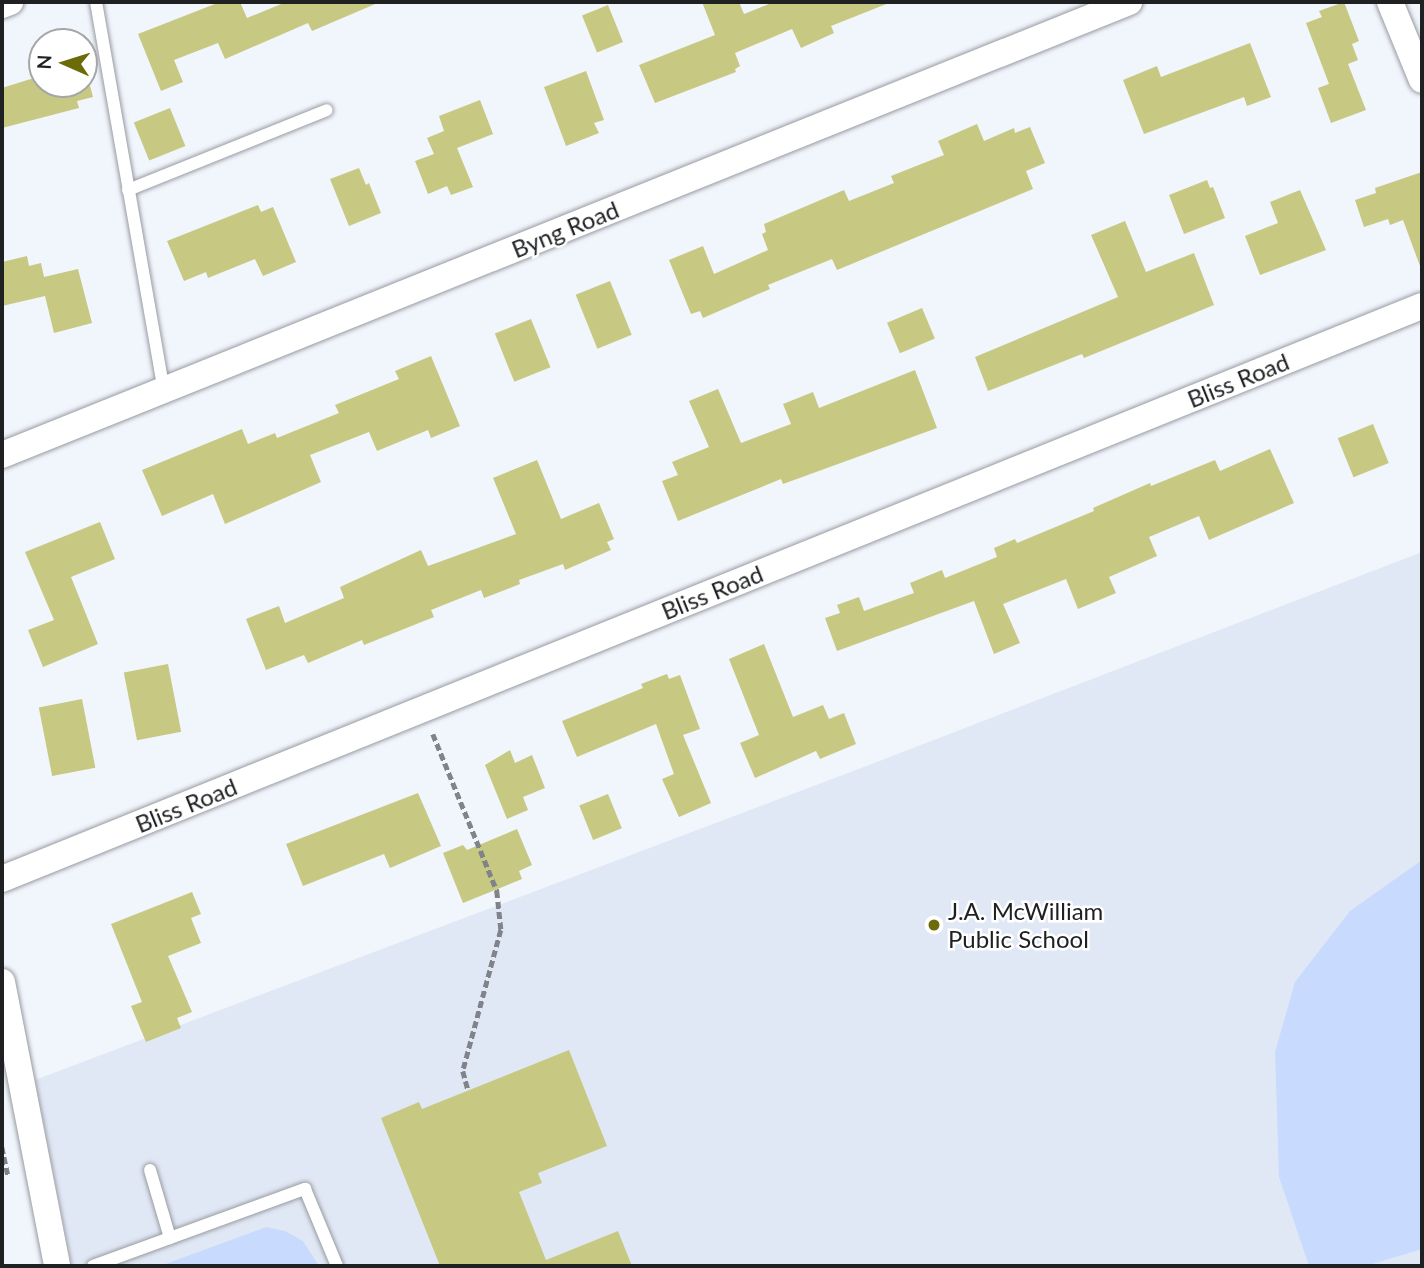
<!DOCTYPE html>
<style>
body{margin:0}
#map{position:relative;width:1424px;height:1268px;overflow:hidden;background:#f1f5fc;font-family:Lato,sans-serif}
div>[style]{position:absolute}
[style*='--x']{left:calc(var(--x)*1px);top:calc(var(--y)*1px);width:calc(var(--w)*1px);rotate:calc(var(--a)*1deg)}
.built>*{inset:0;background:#e1e8f5}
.green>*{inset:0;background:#c8dafd}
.building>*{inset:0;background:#c7c982;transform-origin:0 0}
.path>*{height:4.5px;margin-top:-2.25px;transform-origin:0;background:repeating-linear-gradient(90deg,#808388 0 7px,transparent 0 10.5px)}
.roads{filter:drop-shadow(0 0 2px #989ba1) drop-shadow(0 0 2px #989ba1)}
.lane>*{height:12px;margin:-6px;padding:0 6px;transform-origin:6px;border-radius:6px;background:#fff}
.street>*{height:26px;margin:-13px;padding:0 13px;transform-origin:13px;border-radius:13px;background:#fff}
.dots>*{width:19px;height:19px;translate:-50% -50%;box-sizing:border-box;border:4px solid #fff;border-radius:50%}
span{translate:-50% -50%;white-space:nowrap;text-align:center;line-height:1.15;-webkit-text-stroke:5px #fff;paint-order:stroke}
.street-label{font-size:24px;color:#1e2022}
.poi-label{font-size:24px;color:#1e2022}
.left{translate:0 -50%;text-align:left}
.frame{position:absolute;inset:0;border:4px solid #1e2022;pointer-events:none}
.north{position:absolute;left:28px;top:28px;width:70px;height:70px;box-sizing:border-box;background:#fff;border:2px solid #a5a6a7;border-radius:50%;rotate:273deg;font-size:19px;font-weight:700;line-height:28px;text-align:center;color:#1e2022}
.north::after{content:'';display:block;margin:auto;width:24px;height:32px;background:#6b6b09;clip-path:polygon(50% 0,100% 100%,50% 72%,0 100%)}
</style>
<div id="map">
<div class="built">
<i style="clip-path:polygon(1422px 552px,1422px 1266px,72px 1266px,35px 1080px,856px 770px)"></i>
</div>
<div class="green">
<i style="clip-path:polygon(1422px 860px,1422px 1249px,1366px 1266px,1309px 1266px,1279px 1177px,1275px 1052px,1295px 982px,1350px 911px)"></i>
<i style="clip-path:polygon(266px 1227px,285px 1231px,303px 1241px,319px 1266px,160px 1266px)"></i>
</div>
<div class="building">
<i style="clip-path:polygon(220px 2px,240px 2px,247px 18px,286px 2px,380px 2px,312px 31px,308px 23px,225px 59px,218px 43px,174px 60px,183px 82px,161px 91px,138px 34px)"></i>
<i style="clip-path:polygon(702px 2px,739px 2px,744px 14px,774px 2px,889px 3px,831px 26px,834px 33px,801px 48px,792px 29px,735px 53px,740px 66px,735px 69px,736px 72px,655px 103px,639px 65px,715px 35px)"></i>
<i style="clip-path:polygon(1344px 2px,1359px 41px,1352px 44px,1358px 60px,1348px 64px,1366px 110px,1331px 123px,1318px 88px,1329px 84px,1306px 23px,1322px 17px,1319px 11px)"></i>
<i style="left:608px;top:5px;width:40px;height:28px;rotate:68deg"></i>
<i style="clip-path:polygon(1250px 43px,1271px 97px,1247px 106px,1244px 97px,1144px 134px,1123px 80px,1157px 66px,1161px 77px)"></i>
<i style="clip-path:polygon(84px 63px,93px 97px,77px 101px,79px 108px,2px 128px,2px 88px,37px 77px,35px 71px,42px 69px,42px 84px,84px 84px)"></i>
<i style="clip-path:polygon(586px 71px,604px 120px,594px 123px,599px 133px,566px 146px,544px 87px)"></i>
<i style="clip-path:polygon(480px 100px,493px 134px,457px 148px,473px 187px,451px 195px,447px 186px,428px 194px,415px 161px,434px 154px,427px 138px,444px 131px,439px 116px)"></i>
<i style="left:170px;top:108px;width:41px;height:39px;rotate:68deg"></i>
<i style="clip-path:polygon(977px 124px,984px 141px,1014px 128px,1015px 133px,1030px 127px,1045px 163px,1026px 171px,1033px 189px,837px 270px,832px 259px,768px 285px,770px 289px,703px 318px,700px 311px,691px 314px,669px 260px,703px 246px,714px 274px,768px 250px,762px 234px,766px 232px,764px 224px,844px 190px,849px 201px,894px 183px,891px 176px,944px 155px,938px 141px)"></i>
<i style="clip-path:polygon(359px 168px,366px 185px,369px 183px,381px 213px,349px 226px,330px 179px)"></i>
<i style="clip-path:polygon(1422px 172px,1422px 266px,1420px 266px,1403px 220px,1390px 225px,1388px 219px,1364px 227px,1355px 200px,1376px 193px,1375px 188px)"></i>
<i style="clip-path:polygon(1207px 180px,1210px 188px,1213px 187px,1225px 218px,1184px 234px,1169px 195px)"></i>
<i style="clip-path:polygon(1300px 190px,1326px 250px,1260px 275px,1245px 236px,1278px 223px,1270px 202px)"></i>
<i style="clip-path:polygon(258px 205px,261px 212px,273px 207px,296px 262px,263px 276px,255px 259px,208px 278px,206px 272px,184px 281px,167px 241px)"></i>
<i style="clip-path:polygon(1125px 221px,1146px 272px,1194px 253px,1214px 305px,1084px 358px,1082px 354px,988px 391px,975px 357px,1118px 297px,1091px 235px)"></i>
<i style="clip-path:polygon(27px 256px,29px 266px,41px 263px,44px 277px,78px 269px,92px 323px,54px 333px,45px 296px,2px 306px,2px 262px)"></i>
<i style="left:610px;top:281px;width:58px;height:37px;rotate:68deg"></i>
<i style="left:922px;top:308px;width:33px;height:38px;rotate:67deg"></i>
<i style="left:531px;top:319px;width:52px;height:39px;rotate:68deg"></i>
<i style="clip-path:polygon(431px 356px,460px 426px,431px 438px,428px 430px,377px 451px,369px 432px,310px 455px,321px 482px,225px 524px,213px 494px,162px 516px,142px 470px,242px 429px,248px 444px,275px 433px,277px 438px,339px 413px,335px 405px,399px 379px,395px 371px)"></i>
<i style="clip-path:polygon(915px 370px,937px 428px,783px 484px,781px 479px,678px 521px,662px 481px,678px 475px,672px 462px,709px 447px,689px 401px,718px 389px,741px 443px,791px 424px,783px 404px,813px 392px,819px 408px)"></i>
<i style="left:1373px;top:424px;width:42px;height:38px;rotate:68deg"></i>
<i style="clip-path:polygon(1270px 449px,1294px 503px,1209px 540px,1199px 516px,1149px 537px,1157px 556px,1109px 577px,1116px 593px,1078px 609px,1066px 579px,1003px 604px,1020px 643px,994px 654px,974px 601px,837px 651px,825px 618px,840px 613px,837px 605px,859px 597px,864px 611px,914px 593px,910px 583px,942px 570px,945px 578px,997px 557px,994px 548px,1015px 539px,1017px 543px,1094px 511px,1093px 508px,1150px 483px,1151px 486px,1215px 460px,1220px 471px)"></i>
<i style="clip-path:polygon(537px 460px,561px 519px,599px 503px,614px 539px,607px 542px,611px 550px,565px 570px,563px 564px,519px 580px,520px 584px,484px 598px,481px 590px,431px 610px,434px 617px,364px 645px,362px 640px,308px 663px,304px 655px,266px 670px,246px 619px,279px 606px,285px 623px,344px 598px,340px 587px,421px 550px,428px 566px,516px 534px,493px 478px)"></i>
<i style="clip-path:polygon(100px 522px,115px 559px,71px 577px,98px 644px,43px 667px,28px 630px,54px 620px,25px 552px)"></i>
<i style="clip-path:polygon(764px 644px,793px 717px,823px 705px,829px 719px,844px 713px,856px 744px,820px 759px,816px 751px,755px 778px,740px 743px,759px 735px,729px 659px)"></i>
<i style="left:168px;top:664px;width:69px;height:45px;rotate:79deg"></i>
<i style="clip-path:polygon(667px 674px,669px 679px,680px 675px,700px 729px,683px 735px,711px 803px,679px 817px,662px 779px,674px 774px,656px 724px,577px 757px,562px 721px,643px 688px,641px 684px)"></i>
<i style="left:82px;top:699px;width:70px;height:44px;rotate:79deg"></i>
<i style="clip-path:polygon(510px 750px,515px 763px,532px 755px,545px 788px,523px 797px,528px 810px,507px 819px,485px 765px)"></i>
<i style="clip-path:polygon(418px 793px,441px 846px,390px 868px,384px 854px,303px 886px,286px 844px)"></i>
<i style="left:608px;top:794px;width:37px;height:31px;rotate:68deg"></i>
<i style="clip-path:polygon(517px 829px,532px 865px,519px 871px,522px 879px,463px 903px,443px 853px,463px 845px,467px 850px)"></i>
<i style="clip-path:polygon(192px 892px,201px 914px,191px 918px,201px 943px,168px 956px,192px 1012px,177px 1018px,181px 1028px,146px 1042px,131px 1006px,142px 1002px,111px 924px)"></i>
<i style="clip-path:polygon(569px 1050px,607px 1146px,538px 1173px,542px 1183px,519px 1192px,546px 1260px,618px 1231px,632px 1266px,440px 1266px,381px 1118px,419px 1102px,422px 1109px)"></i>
</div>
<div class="path">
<i style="--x:433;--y:734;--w:170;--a:67.8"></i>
<i style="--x:497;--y:891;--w:39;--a:84"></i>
<i style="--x:501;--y:930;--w:146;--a:105.1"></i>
<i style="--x:463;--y:1071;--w:20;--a:75"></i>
<i style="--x:2;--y:1147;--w:30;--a:78"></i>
</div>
<div class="roads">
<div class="lane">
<i style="--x:96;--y:2;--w:395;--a:80.1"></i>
<i style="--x:128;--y:190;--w:214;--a:-21.9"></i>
<i style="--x:150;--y:1170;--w:71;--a:73.6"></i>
<i style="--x:93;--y:1266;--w:226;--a:-20"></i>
<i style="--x:305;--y:1189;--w:83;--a:67.4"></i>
</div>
<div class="street">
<i style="--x:1390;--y:2;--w:84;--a:67.7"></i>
<i style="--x:2;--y:5;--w:9;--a:-21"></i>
<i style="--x:2;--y:455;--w:1215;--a:-21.9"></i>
<i style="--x:2;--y:879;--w:1531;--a:-21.98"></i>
<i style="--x:2;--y:982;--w:289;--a:79"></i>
</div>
</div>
<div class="dots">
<i style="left:934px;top:925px;background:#6b6b09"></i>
</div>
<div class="street-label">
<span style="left:565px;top:229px;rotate:-22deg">Byng Road</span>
<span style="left:1238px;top:380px;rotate:-22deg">Bliss Road</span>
<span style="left:712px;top:592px;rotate:-22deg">Bliss Road</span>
<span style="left:186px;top:805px;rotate:-22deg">Bliss Road</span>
</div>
<div class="poi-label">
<span class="left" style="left:948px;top:925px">J.A. McWilliam<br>Public School</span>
</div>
<div class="frame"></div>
<div class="north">N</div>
</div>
